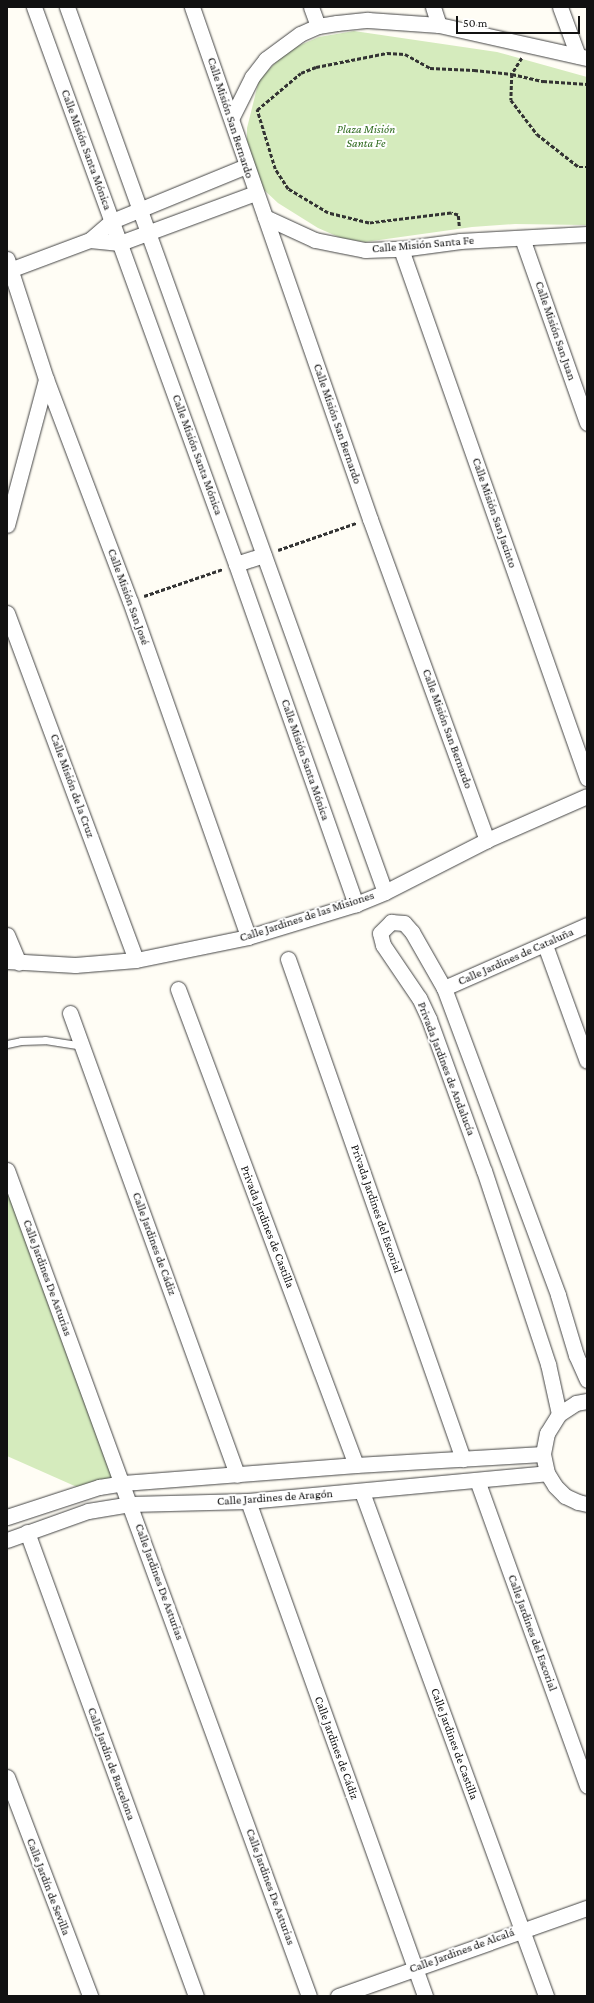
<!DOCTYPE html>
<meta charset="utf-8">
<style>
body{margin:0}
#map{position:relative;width:594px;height:2003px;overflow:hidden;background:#fffdf5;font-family:"Crimson Pro",serif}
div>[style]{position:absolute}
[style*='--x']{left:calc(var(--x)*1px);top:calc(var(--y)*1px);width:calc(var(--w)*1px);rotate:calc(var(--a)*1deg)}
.green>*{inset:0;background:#d5ebbd}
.path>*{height:2.5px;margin-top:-1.25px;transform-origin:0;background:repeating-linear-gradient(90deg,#333 0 4px,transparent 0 6px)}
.roads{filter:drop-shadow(0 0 1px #444) drop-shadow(0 0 1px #444)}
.service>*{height:7px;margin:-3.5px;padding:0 3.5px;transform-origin:3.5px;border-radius:3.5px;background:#fff}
.minor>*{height:15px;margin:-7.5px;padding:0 7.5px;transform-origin:7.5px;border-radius:7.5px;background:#fff}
span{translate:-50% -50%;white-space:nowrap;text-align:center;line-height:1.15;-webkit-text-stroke:4px #fff;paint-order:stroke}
.street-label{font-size:12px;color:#111}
.park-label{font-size:12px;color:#2f6b1f;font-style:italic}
.frame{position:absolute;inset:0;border:8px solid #111;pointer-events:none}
.scale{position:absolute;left:456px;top:16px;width:124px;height:18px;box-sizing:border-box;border:2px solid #111;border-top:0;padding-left:5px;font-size:12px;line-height:14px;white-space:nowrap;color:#111;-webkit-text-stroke:3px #fff;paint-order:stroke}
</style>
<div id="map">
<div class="green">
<i style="clip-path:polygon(354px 31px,497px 52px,587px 77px,587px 225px,515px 224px,472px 227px,365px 242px,341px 238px,318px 228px,278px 203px,262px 188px,247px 153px,247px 128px,259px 80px,279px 59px,298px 46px,319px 37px)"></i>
<i style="clip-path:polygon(7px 1170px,123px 1483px,86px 1491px,7px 1456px)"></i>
</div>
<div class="path">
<i style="--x:522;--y:58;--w:19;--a:122"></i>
<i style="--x:512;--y:74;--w:26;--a:92"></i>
<i style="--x:511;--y:100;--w:43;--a:52.6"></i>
<i style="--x:537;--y:134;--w:53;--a:38.2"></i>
<i style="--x:579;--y:167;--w:8;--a:0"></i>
<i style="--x:459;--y:226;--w:11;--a:-95"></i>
<i style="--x:458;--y:215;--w:7;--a:-164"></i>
<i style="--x:451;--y:213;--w:83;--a:173"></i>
<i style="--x:369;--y:223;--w:42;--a:-166.3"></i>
<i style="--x:328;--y:213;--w:47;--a:-149"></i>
<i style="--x:288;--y:189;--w:24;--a:-123"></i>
<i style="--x:275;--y:169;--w:62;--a:-107"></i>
<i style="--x:257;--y:110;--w:57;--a:-40.1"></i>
<i style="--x:301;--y:73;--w:16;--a:-22"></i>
<i style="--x:316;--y:67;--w:72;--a:-11.2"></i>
<i style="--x:387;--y:53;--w:18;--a:3"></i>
<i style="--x:405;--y:54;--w:29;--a:29"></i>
<i style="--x:430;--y:68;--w:44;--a:2.6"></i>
<i style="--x:474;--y:70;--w:38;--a:6"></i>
<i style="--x:512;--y:74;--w:32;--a:13"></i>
<i style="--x:543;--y:81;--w:44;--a:3.9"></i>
<i style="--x:278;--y:550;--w:83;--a:-19.1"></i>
<i style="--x:144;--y:596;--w:83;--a:-18.9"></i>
</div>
<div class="roads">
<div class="service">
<i style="--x:7;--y:1044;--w:14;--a:-12"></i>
<i style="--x:21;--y:1041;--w:24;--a:-2"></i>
<i style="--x:45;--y:1040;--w:37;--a:9"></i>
</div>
<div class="minor">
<i style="--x:34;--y:7;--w:592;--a:70.07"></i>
<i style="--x:236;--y:564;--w:361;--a:70.6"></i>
<i style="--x:67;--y:7;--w:940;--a:70.24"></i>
<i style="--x:192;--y:7;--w:542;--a:70.83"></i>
<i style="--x:370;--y:519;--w:342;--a:70"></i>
<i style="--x:311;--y:7;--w:20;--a:70"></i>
<i style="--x:433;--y:7;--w:19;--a:72"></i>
<i style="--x:560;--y:7;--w:52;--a:69.8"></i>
<i style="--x:232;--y:117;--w:45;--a:-63.4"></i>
<i style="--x:252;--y:77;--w:23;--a:-52"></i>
<i style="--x:266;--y:59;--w:42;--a:-36.3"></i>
<i style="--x:300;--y:34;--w:20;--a:-24"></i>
<i style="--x:318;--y:26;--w:19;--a:-9"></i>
<i style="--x:337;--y:23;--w:31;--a:-6"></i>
<i style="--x:368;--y:20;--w:71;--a:4"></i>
<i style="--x:439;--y:25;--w:152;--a:12.6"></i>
<i style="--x:265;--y:217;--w:55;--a:24.7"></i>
<i style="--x:315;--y:240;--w:51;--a:11.3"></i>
<i style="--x:365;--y:250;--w:36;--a:-2"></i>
<i style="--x:401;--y:249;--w:60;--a:-7.7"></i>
<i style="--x:460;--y:241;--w:127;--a:-3.2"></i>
<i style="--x:522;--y:238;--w:196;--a:70.6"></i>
<i style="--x:90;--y:240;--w:30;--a:6"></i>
<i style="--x:120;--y:243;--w:144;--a:-20.3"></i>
<i style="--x:401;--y:249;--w:561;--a:70.63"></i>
<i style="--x:7;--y:259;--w:126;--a:72"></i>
<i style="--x:46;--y:379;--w:237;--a:69.3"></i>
<i style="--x:130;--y:601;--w:356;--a:70.6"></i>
<i style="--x:7;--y:271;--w:89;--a:-20.5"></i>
<i style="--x:90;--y:240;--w:29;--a:-41"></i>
<i style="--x:112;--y:221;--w:145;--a:-22.3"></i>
<i style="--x:7;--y:525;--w:151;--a:-75"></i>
<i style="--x:236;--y:564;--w:29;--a:-18"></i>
<i style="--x:7;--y:613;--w:370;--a:69.6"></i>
<i style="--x:7;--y:935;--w:30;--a:67"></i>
<i style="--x:545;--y:945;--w:123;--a:70.1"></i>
<i style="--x:288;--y:959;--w:530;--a:70.71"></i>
<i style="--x:7;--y:961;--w:68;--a:3.4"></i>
<i style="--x:75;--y:965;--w:61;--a:-4.7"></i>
<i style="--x:136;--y:960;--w:114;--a:-11.6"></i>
<i style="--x:248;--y:937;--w:113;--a:-17"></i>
<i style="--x:356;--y:904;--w:31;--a:-22"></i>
<i style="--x:385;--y:892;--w:114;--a:-27"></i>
<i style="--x:487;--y:840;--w:109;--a:-23.7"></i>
<i style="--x:444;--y:988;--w:156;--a:-23.8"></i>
<i style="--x:178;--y:989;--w:508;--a:69.5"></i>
<i style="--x:70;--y:1013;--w:491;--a:70.1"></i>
<i style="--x:7;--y:1170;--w:879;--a:69.92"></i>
<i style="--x:587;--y:1401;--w:11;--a:170"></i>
<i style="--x:576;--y:1403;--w:20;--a:147"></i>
<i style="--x:559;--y:1414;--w:22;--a:122"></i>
<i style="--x:547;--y:1433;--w:21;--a:101"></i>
<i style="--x:543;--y:1454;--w:19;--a:78"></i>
<i style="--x:547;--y:1473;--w:15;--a:58"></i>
<i style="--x:555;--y:1486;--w:14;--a:45"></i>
<i style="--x:565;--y:1496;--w:14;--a:25"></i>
<i style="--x:578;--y:1502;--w:9;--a:13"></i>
<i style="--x:559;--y:1414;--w:51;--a:-102.4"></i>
<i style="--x:548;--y:1364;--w:203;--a:-108.3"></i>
<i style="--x:484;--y:1171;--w:162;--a:-109.9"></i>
<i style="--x:429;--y:1019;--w:23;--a:-115"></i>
<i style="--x:419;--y:998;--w:64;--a:-124.2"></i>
<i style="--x:383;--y:945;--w:12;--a:-104"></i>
<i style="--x:380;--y:933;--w:16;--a:-45"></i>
<i style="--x:391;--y:922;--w:13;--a:4"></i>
<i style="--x:404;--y:923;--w:12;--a:48"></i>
<i style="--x:412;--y:932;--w:64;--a:60.3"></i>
<i style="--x:444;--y:988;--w:327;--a:69.6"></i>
<i style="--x:558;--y:1295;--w:63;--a:73.3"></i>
<i style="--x:576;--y:1355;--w:27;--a:66"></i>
<i style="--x:477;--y:1480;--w:325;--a:70.2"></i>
<i style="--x:362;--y:1492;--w:537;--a:69.94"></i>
<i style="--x:248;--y:1501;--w:526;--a:70.32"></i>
<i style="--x:7;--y:1517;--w:97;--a:-18.1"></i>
<i style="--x:99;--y:1487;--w:24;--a:-9"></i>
<i style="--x:123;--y:1483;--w:234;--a:-4.4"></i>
<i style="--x:356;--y:1465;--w:187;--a:-3.4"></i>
<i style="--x:27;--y:1532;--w:494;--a:70"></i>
<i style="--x:7;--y:1540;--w:86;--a:-19.7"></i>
<i style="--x:88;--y:1511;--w:44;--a:-9.2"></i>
<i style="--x:131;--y:1504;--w:117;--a:-1.5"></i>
<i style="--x:248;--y:1501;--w:300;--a:-5.3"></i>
<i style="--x:7;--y:1777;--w:234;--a:69.2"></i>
<i style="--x:338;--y:1996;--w:264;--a:-19.5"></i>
</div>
</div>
<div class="street-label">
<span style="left:230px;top:118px;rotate:72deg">Calle Misión San Bernardo</span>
<span style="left:86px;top:150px;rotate:70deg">Calle Misión Santa Mónica</span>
<span style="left:423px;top:245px;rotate:-5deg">Calle Misión Santa Fe</span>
<span style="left:555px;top:331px;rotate:71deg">Calle Misión San Juan</span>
<span style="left:337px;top:424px;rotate:71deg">Calle Misión San Bernardo</span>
<span style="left:197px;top:455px;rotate:70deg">Calle Misión Santa Mónica</span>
<span style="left:494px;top:513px;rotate:71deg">Calle Misión San Jacinto</span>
<span style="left:128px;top:597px;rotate:70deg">Calle Misión San José</span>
<span style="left:447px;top:729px;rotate:70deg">Calle Misión San Bernardo</span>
<span style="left:305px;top:760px;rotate:71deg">Calle Misión Santa Mónica</span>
<span style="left:72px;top:786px;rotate:70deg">Calle Misión de la Cruz</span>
<span style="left:307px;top:917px;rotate:-18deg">Calle Jardines de las Misiones</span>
<span style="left:516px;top:957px;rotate:-24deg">Calle Jardines de Cataluña</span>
<span style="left:446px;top:1069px;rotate:69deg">Privada Jardines de Andalucía</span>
<span style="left:376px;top:1209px;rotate:71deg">Privada Jardines del Escorial</span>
<span style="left:267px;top:1227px;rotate:69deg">Privada Jardines de Castilla</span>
<span style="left:154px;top:1244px;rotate:70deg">Calle Jardines de Cádiz</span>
<span style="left:47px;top:1278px;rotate:70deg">Calle Jardines De Asturias</span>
<span style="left:275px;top:1498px;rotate:-4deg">Calle Jardines de Aragón</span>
<span style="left:159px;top:1582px;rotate:70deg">Calle Jardines De Asturias</span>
<span style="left:532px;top:1633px;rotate:70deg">Calle Jardines del Escorial</span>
<span style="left:454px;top:1744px;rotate:70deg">Calle Jardines de Castilla</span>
<span style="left:336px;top:1748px;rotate:70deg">Calle Jardines de Cádiz</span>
<span style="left:111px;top:1764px;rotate:70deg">Calle Jardín de Barcelona</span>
<span style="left:48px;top:1887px;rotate:69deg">Calle Jardín de Sevilla</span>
<span style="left:270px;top:1887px;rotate:70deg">Calle Jardines De Asturias</span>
<span style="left:462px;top:1951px;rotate:-20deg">Calle Jardines de Alcalá</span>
</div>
<div class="park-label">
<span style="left:366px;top:137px">Plaza Misión<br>Santa Fe</span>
</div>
<div class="frame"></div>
<div class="scale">50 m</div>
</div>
